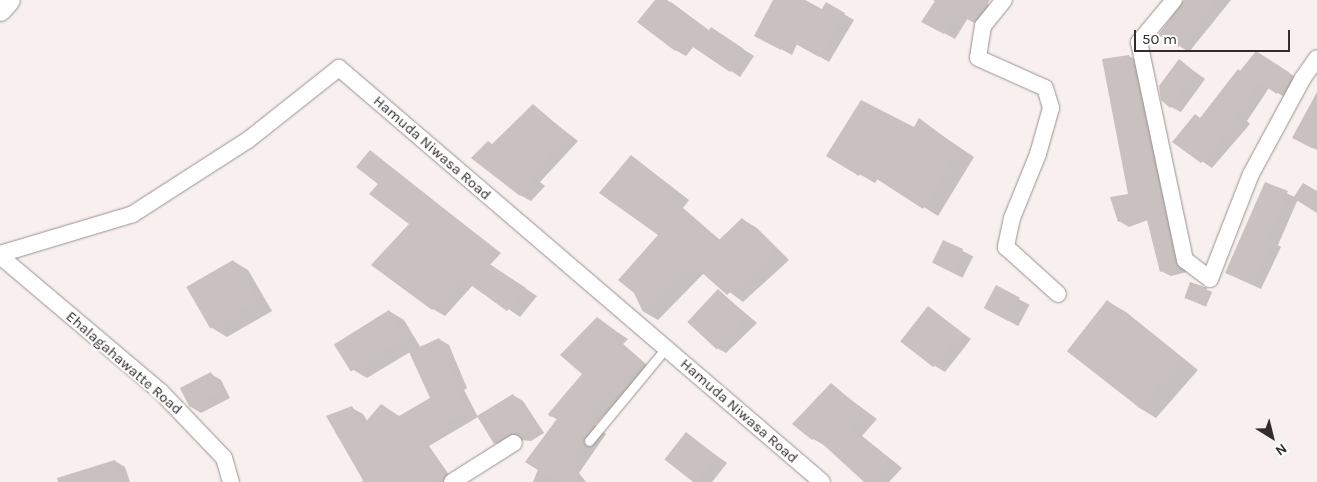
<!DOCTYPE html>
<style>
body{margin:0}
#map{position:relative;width:1317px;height:482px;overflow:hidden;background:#f8f0ee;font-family:Karla,sans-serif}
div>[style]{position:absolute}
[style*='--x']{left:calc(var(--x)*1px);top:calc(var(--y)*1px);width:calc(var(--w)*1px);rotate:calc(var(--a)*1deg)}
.shadow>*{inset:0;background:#0003;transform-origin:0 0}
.building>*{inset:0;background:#c9c1bf;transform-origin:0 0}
.roads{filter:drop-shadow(0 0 1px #999290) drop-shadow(0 0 1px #999290)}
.service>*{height:9px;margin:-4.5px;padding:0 4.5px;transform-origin:4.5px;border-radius:4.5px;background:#fff}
.minor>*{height:16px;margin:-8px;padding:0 8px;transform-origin:8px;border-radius:8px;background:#fff}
.tertiary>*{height:21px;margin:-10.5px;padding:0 10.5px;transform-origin:10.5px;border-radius:10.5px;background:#fff}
span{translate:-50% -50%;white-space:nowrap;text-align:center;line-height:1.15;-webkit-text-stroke:4.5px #fff;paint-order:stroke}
.street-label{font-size:15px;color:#302d2c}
.north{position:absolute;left:1247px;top:412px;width:50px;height:50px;-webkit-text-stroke:4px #fff;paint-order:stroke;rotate:144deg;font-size:14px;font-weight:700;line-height:20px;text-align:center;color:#302d2c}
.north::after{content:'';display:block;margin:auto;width:18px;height:22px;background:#302d2c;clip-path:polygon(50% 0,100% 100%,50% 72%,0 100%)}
.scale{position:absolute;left:1134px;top:30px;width:156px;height:22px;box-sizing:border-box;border:2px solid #302d2c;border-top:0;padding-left:6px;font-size:15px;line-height:18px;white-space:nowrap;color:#302d2c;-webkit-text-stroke:4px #fff;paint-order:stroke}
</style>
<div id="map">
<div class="shadow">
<i style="clip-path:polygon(657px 0,671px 2px,710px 31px,721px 35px,754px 56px,740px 77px,694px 46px,686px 56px,675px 50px)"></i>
<i style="clip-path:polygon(774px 0,803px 0,822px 11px,827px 4px,854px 20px,829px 62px,797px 44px,792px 55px,766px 41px)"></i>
<i style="clip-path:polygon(948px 0,988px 0,986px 3px,997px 10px,985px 28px,968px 18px,955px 39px,933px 27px)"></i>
<i style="clip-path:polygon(1185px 0,1231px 0,1189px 52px,1160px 34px)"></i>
<i style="clip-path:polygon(1129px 56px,1139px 62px,1187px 272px,1171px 276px,1161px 271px,1148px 220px,1129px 227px,1119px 221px,1129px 195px)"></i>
<i style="clip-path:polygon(1267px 59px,1300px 80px,1288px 99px,1269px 88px,1247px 121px,1250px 124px,1212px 168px,1174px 142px,1201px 120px,1240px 73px)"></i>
<i style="clip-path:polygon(1180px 61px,1205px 79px,1181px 112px,1171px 107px)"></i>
<i style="clip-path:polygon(533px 106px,578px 141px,540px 182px,545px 186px,531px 201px,520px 195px,493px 145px)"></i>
<i style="clip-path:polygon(1317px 117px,1317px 150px,1304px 144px)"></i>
<i style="clip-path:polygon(919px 120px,974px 157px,938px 216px,878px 178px,875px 183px,828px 156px,915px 129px)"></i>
<i style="clip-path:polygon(370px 152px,501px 253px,490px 265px,537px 296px,520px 317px,473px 285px,445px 316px,433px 309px,411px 224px,380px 184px)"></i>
<i style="clip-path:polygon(632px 156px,689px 200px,683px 208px,720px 240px,742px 219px,757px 228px,789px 260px,743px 302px,704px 273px,658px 320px,644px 312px,635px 293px,660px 235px)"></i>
<i style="clip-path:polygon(1266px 184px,1295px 197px,1317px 192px,1317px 212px,1298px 199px,1278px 245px,1281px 247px,1261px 289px,1237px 278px)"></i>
<i style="left:943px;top:241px;width:34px;height:24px;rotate:27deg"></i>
<i style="clip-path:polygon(233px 261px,248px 270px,272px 311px,227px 337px,212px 328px)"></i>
<i style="left:1191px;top:283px;width:23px;height:16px;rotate:23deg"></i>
<i style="left:996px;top:287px;width:38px;height:24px;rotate:28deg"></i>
<i style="clip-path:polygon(718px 290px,757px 323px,726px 353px,715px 347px)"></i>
<i style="clip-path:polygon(1107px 301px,1126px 312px,1198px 370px,1156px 418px,1138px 407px)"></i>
<i style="clip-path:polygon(928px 308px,971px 339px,945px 372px,935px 366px)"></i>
<i style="clip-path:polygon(389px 311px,404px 320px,421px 348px,439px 339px,449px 345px,467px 388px,464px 390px,478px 417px,429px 446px,454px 482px,361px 482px,364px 480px,352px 408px,363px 414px,368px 422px,400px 417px,432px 399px,410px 352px,367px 378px,352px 369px)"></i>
<i style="clip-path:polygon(597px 319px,628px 339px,623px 344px,654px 371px,629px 400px,622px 396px,595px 425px,606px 434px,579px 473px,586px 482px,533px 482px,558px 420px,551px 416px,584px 374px)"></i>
<i style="clip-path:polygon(211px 374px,221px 380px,230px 398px,201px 413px,191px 407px)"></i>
<i style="clip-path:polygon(831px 385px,877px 419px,862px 436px,902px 468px,889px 482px,866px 482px,826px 446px,813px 439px)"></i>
<i style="clip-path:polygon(513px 395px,523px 401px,544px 433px,531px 441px,520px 440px,505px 449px,495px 443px)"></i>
<i style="clip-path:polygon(686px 434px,727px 463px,712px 482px,696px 482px,666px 459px)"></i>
<i style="clip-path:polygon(115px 461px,125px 467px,130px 482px,74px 482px)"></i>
</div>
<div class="building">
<i style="clip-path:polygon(655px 0,667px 0,708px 31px,711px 27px,744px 49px,730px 72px,684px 41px,675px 51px,637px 22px)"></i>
<i style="clip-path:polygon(773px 0,805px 0,822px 9px,826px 2px,845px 13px,819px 57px,787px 39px,781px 50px,754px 36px)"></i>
<i style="clip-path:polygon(933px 0,990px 0,974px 23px,957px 13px,944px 34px,921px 22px,935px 1px,943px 6px)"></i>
<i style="clip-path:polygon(1184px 0,1215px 0,1178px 47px,1158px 35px)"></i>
<i style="clip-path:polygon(1256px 51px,1290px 73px,1277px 94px,1258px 82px,1237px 115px,1240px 117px,1201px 163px,1172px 142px,1195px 114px,1200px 118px,1238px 69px,1240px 71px)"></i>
<i style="clip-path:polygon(1129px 55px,1178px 266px,1160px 272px,1145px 212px,1118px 222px,1110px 197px,1128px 194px,1102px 59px)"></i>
<i style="clip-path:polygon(1179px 59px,1195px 72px,1170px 108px,1161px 100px,1159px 86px)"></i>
<i style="clip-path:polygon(1317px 92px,1317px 139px,1312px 148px,1292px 138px)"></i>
<i style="clip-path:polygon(861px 100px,914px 127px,919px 118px,959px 148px,923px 209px,863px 170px,859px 176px,826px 156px)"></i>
<i style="clip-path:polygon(533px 104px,569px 135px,530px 175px,536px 179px,520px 196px,471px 158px,488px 141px,492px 144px)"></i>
<i style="clip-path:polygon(370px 150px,490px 245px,479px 257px,526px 288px,507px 311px,461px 278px,432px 310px,371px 265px,409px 224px,369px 194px,378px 184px,356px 167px)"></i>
<i style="clip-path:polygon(631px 155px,675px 191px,669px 198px,718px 241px,742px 218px,775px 251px,727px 295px,691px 263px,643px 312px,634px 293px,618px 280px,658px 235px,599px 193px)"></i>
<i style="clip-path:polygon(1265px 182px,1288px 191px,1268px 238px,1272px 240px,1251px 284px,1225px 273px)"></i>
<i style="clip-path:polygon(1303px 183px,1317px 191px,1317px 213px,1293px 198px)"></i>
<i style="left:943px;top:240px;width:22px;height:25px;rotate:24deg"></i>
<i style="left:233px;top:260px;width:48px;height:54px;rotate:60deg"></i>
<i style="left:1190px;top:282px;width:18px;height:17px;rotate:19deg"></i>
<i style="left:996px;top:285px;width:27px;height:26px;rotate:28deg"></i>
<i style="left:718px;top:289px;width:40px;height:45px;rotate:43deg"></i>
<i style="left:1107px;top:300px;width:93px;height:65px;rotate:38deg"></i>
<i style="left:928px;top:306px;width:42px;height:45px;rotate:38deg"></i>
<i style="left:389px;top:310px;width:32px;height:65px;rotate:58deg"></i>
<i style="clip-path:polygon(597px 317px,616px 331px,611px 336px,642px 363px,615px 394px,609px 389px,583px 417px,593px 426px,567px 465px,580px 482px,557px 482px,525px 462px,565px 408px,550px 417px,548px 414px,582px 374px,560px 355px)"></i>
<i style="clip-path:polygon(439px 338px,457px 382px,454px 384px,468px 411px,419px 440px,445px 475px,435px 482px,364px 482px,326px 416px,352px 406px,363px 425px,381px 404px,399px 416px,430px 398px,409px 352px)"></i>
<i style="left:211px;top:372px;width:22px;height:35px;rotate:63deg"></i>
<i style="clip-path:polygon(831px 383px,864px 411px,849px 428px,889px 460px,869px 482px,864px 482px,815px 437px,812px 440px,792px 424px)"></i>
<i style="clip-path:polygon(513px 394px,535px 427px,520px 436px,509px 434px,494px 444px,477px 416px)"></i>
<i style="left:686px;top:432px;width:39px;height:35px;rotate:38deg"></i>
<i style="clip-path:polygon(115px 460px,122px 482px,58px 482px,57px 478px)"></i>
</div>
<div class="roads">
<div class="service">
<i style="--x:589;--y:441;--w:121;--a:-50.4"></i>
</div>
<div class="minor">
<i style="--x:1004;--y:0;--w:33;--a:129"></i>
<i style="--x:983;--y:26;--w:32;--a:99"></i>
<i style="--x:978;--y:58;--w:73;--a:24.1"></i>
<i style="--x:1045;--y:88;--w:21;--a:73"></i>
<i style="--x:1051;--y:108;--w:48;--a:105.8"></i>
<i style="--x:1038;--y:154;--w:69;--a:112.1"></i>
<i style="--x:1012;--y:218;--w:30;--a:102"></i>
<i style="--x:1006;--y:247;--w:70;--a:42.1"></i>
<i style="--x:1174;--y:0;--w:55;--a:129.8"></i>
<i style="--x:1139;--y:42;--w:223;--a:78.1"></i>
<i style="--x:1185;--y:260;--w:31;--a:37"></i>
<i style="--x:1210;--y:279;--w:113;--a:-68.7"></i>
<i style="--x:1251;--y:174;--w:109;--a:-61.6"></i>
<i style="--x:1303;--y:78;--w:24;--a:-55"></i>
<i style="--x:0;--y:254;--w:139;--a:-16.7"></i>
<i style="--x:133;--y:214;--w:137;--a:-32.8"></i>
<i style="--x:248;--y:140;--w:116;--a:-38.4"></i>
<i style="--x:339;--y:68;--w:636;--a:40.6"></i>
<i style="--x:0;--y:256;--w:211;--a:40.2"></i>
<i style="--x:161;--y:392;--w:91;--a:46.3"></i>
<i style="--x:224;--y:458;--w:25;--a:74"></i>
<i style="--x:452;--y:482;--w:73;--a:-32.2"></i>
</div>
<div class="tertiary">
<i style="--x:0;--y:10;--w:13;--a:-48"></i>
</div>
</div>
<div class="street-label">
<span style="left:432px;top:148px;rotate:41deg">Hamuda Niwasa Road</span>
<span style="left:124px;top:363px;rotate:41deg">Ehalagahawatte Road</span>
<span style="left:739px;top:411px;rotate:41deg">Hamuda Niwasa Road</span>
</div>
<div class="north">N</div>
<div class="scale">50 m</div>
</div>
